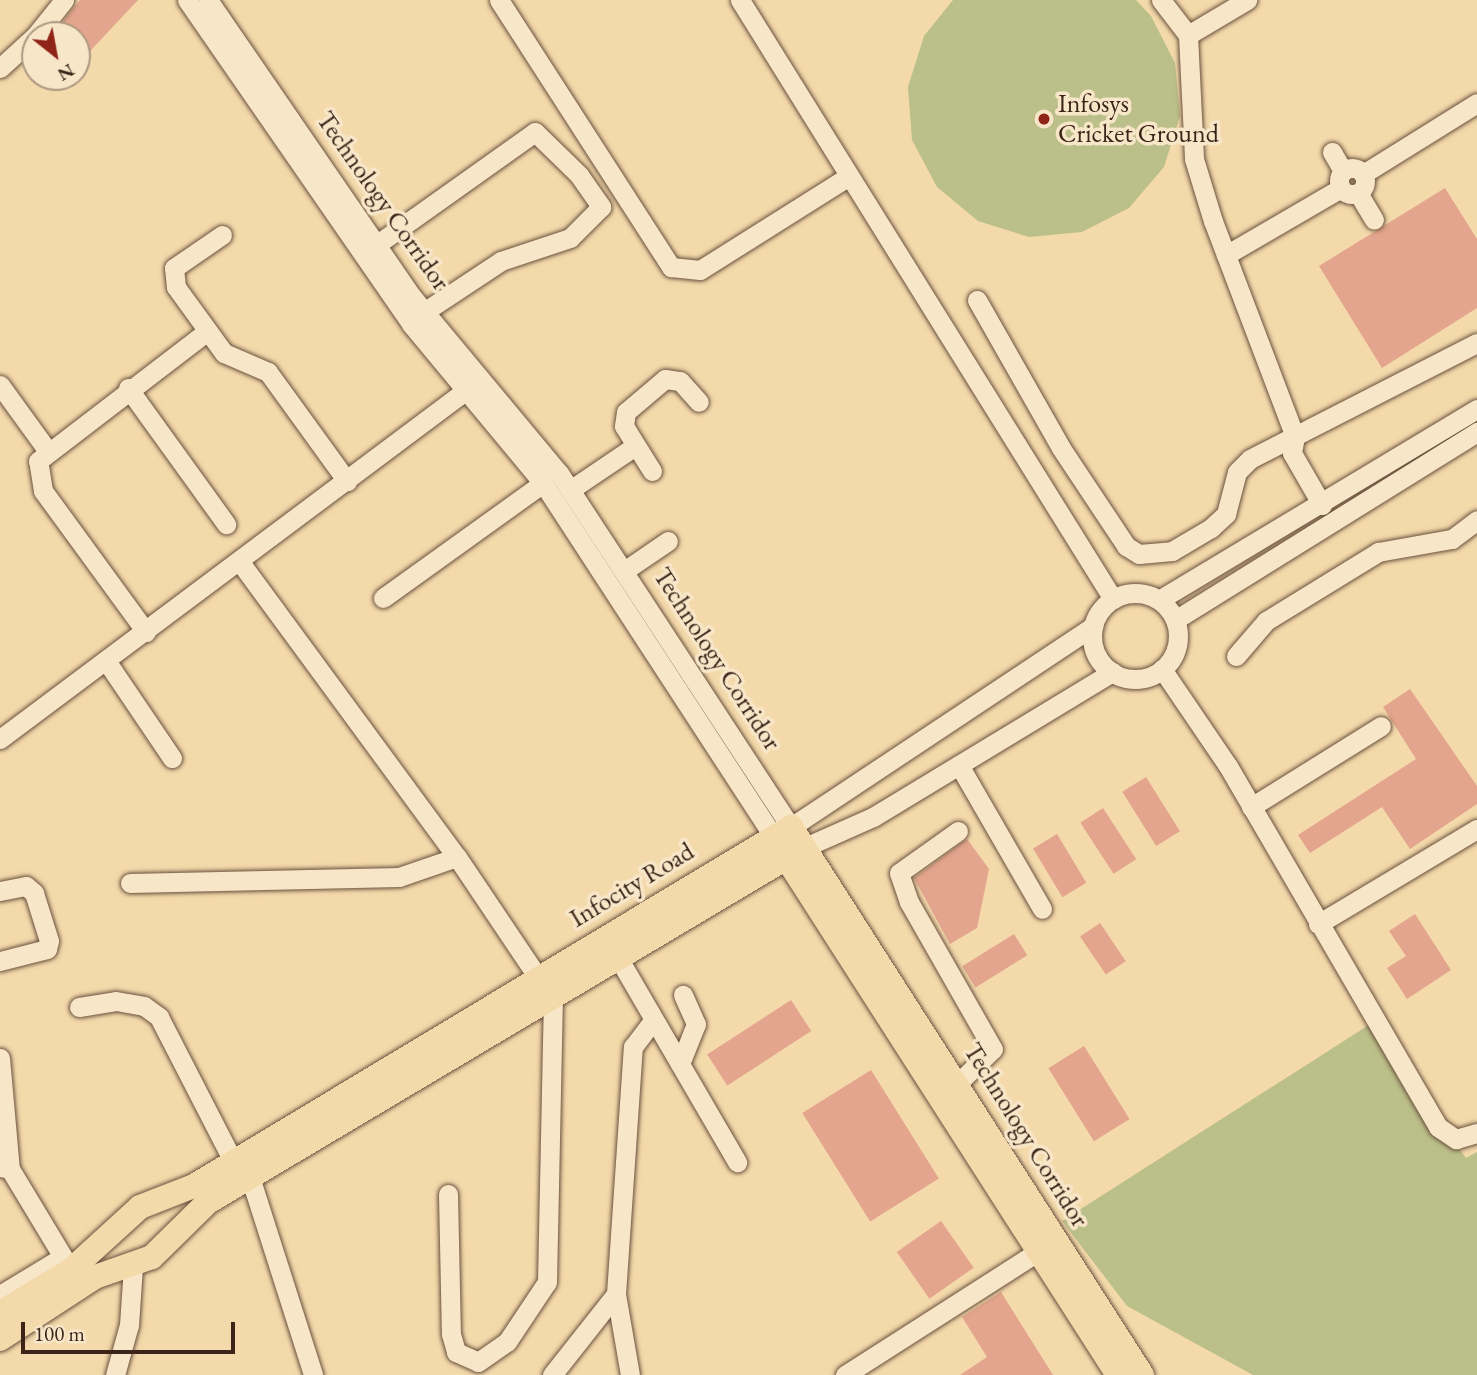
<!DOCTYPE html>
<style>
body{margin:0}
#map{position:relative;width:1477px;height:1375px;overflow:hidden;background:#f4d9ab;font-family:"EB Garamond",serif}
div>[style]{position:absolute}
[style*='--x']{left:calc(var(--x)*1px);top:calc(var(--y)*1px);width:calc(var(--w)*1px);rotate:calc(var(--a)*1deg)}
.green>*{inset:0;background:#bbbf89}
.building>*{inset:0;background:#e3a58d;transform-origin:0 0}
.roads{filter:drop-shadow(0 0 2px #6a513e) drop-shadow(0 0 2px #6a513e)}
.minor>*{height:19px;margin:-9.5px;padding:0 9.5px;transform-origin:9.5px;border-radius:9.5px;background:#f8e6c8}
.minor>.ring{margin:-9.5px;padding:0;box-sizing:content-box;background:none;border:19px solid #f8e6c8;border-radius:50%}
.major>*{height:24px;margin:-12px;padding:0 12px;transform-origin:12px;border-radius:12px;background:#f4d9ab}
.dots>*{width:19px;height:19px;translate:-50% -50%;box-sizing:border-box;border:4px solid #f8e6c8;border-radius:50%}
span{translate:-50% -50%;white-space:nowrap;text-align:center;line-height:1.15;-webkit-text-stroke:7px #f8e6c8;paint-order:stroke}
.poi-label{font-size:26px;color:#3c2419}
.left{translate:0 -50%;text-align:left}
.street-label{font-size:26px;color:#3c2419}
.north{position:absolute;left:21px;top:21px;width:70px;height:70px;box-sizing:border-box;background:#f8e6c8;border:2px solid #ad9882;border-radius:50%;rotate:149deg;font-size:19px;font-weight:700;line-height:28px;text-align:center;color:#3c2419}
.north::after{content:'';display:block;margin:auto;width:24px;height:32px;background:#8f2418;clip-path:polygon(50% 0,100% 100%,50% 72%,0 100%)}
.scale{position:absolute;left:21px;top:1322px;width:214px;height:32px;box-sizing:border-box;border:4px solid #3c2419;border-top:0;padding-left:9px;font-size:21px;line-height:24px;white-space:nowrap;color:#3c2419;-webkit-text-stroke:5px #f8e6c8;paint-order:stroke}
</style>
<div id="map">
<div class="green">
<i style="clip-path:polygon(953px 0,1136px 0,1151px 16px,1175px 63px,1180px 116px,1164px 167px,1129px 208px,1082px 232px,1029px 237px,978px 221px,937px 187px,912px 140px,908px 87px,924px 36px)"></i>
<i style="clip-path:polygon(1372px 1023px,1466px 1158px,1477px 1152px,1477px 1375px,1253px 1375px,1127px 1306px,1062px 1221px)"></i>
</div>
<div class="building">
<i style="clip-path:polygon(80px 0,138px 0,77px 65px,77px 35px,52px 35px)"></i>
<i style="clip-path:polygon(1445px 188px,1477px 239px,1477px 308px,1382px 368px,1319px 266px)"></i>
<i style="clip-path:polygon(1410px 689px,1477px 786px,1477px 804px,1410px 849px,1382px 807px,1310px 853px,1298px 835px,1416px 759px,1383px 707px)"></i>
<i style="left:1146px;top:777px;width:64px;height:28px;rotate:58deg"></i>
<i style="left:1103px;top:808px;width:61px;height:27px;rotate:57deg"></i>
<i style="left:1057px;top:834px;width:57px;height:28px;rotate:59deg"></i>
<i style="clip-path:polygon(967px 839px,989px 869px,977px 928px,950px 944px,914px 878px)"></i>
<i style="clip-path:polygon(1415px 914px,1451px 970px,1407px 999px,1387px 968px,1406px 956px,1389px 931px)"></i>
<i style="left:1100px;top:923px;width:46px;height:24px;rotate:56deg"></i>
<i style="left:1014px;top:934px;width:25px;height:61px;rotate:58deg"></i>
<i style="left:791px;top:1000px;width:37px;height:100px;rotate:57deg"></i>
<i style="left:1084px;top:1046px;width:86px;height:42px;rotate:58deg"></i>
<i style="left:871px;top:1070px;width:128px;height:81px;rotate:58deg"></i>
<i style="left:941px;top:1221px;width:57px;height:54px;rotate:55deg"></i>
<i style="clip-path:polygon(1001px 1292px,1053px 1375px,960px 1375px,987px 1357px,962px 1317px)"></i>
</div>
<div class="roads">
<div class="minor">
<i style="--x:187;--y:0;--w:394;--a:55.3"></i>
<i style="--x:411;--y:324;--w:207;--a:50.3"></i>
<i style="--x:543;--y:483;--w:421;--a:56.9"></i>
<i style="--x:208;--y:0;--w:362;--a:55.5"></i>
<i style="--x:413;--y:298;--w:228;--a:50.2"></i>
<i style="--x:559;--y:473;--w:423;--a:56.8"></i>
<i style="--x:791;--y:827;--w:363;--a:-33.6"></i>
<i style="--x:499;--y:0;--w:318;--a:57.2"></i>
<i style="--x:671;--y:267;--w:29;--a:6"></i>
<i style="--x:700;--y:270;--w:173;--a:-32.2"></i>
<i style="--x:740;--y:0;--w:706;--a:58.09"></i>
<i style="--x:1161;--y:0;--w:44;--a:52.4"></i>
<i style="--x:1188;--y:35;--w:124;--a:87.2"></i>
<i style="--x:1194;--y:159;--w:65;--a:73"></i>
<i style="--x:1213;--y:221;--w:231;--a:69.2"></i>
<i style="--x:1295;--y:437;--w:16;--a:101"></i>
<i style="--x:1292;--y:453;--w:60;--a:60"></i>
<i style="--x:36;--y:35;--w:45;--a:-51.3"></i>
<i style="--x:1188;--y:35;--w:69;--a:-30.7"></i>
<i style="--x:0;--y:68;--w:47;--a:-42.4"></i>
<i style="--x:1332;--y:152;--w:22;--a:60"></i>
<i class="ring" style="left:1339px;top:168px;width:7px;height:7px"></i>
<i style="--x:1363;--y:174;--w:134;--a:-31.9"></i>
<i style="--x:1358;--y:193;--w:31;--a:59"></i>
<i style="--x:222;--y:235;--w:58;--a:145.5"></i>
<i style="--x:174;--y:268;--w:19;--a:84"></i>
<i style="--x:176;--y:287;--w:82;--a:54"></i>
<i style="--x:224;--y:353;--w:48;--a:23.4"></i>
<i style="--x:268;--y:372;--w:135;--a:54.1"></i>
<i style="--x:376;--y:245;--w:195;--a:-35.4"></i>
<i style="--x:535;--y:132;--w:62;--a:44.3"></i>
<i style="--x:579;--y:175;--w:39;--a:55"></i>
<i style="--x:601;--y:207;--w:44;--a:135"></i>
<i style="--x:570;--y:238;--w:73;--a:161.6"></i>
<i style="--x:501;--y:261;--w:92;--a:146.5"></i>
<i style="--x:1226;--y:255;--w:133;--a:-30.2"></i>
<i style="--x:977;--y:300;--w:170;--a:60.4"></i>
<i style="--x:1061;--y:448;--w:118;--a:56.4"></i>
<i style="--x:1126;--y:546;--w:15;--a:32"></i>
<i style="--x:1139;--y:554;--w:33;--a:-5"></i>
<i style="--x:1172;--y:551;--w:45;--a:-30.5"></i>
<i style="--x:1211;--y:528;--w:21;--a:-43"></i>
<i style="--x:1226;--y:514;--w:43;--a:-75.3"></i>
<i style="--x:1237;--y:472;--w:18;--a:-45"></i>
<i style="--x:1250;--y:459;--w:255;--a:-27.1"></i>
<i style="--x:0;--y:385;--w:80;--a:54.1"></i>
<i style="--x:128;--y:388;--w:168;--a:54.2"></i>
<i style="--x:652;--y:471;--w:53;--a:-121.9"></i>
<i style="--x:624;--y:426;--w:14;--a:-82"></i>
<i style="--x:626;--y:412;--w:51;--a:-40.2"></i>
<i style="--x:665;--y:379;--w:15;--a:8"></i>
<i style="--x:680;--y:381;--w:28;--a:48"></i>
<i style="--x:570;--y:490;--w:78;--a:-34.1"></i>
<i style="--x:240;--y:562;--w:366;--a:53.7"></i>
<i style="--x:457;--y:857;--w:143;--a:56.1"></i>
<i style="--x:624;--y:571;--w:53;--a:-34.3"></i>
<i class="ring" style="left:1092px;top:593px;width:67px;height:67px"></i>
<i style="--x:383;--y:598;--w:197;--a:-35.7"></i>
<i style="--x:1159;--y:600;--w:371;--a:-31"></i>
<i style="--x:1175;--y:620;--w:356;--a:-31.9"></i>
<i style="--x:146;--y:632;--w:175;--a:-126.1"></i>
<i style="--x:43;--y:491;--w:30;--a:-99"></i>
<i style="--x:38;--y:461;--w:212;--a:-37.5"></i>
<i style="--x:1236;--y:656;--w:46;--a:-49.4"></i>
<i style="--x:1266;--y:621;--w:132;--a:-31.6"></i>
<i style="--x:1378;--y:552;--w:75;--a:-10"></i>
<i style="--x:1452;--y:539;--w:31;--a:-37"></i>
<i style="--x:107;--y:662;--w:116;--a:55.9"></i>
<i style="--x:1162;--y:669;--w:117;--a:55.8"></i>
<i style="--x:1228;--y:766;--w:418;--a:59.8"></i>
<i style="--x:1438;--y:1127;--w:22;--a:34"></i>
<i style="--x:1456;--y:1139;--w:22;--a:-16"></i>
<i style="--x:0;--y:739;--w:591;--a:-36.81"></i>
<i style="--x:959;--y:765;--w:166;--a:60"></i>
<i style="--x:1251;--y:807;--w:153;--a:-31.9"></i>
<i style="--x:958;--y:831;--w:72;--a:144.6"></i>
<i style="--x:899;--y:873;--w:31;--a:71"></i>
<i style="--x:909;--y:902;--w:169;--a:60.3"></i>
<i style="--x:993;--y:1049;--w:47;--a:135.9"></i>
<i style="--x:803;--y:848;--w:77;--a:-23.9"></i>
<i style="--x:873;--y:817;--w:280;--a:-31.2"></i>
<i style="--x:130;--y:883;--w:269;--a:-1.3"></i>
<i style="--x:399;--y:877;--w:61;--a:-19"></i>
<i style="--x:0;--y:891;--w:26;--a:-11"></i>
<i style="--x:26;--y:886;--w:11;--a:41"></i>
<i style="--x:34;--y:893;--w:50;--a:72.6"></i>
<i style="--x:49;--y:941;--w:8;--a:104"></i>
<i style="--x:47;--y:949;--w:49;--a:165.7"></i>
<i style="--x:1318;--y:924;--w:185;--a:-30.9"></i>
<i style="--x:616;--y:954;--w:241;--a:59.8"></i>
<i style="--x:79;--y:1007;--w:37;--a:-9"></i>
<i style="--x:116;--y:1001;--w:28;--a:10"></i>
<i style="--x:144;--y:1006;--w:19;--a:36"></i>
<i style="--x:159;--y:1017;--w:162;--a:62.8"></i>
<i style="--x:0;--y:1058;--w:111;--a:84.9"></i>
<i style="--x:680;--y:1064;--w:43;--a:-68.2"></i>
<i style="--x:696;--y:1024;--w:32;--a:-114"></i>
<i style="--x:0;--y:1167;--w:10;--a:11"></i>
<i style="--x:10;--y:1169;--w:118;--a:58.9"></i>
<i style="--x:250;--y:1177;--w:208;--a:72.3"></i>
<i style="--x:448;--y:1194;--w:140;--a:88.8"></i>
<i style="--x:451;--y:1334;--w:19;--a:74"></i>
<i style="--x:456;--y:1352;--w:24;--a:24"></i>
<i style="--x:478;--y:1362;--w:35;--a:-35"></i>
<i style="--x:507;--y:1342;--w:72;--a:-56.3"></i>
<i style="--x:547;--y:1282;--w:290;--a:-88.8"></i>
<i style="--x:616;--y:1294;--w:82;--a:80.2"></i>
<i style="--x:0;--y:1295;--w:71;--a:-31.2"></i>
<i style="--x:115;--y:1375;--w:52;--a:-74.4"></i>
<i style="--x:129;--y:1325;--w:59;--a:-86.1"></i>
<i style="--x:552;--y:1375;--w:103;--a:-51.7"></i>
<i style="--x:616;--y:1294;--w:248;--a:-86.1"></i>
<i style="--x:633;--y:1047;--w:34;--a:-53"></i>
<i style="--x:845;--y:1375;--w:230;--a:-32.6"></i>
</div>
<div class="major">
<i style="--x:776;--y:842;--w:633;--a:57.31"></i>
<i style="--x:0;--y:1313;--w:83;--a:-31.2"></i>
<i style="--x:71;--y:1270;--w:93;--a:-42.4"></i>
<i style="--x:140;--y:1207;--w:58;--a:-21.3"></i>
<i style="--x:194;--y:1186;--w:697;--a:-31.02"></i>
<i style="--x:791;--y:827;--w:651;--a:57.36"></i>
<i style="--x:0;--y:1339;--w:113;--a:-33.1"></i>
<i style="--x:95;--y:1277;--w:60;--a:-19.3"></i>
<i style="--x:152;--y:1257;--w:78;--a:-44.5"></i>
<i style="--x:208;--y:1202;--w:692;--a:-30.75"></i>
</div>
</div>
<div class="dots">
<i style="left:1044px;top:119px;background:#8f2418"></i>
</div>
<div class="poi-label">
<span class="left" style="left:1058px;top:119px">Infosys<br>Cricket Ground</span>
</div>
<div class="street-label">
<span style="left:383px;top:201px;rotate:55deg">Technology Corridor</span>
<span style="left:717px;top:659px;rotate:57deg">Technology Corridor</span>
<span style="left:632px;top:885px;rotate:-31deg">Infocity Road</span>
<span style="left:1026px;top:1135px;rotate:58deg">Technology Corridor</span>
</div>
<div class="north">N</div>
<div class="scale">100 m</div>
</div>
